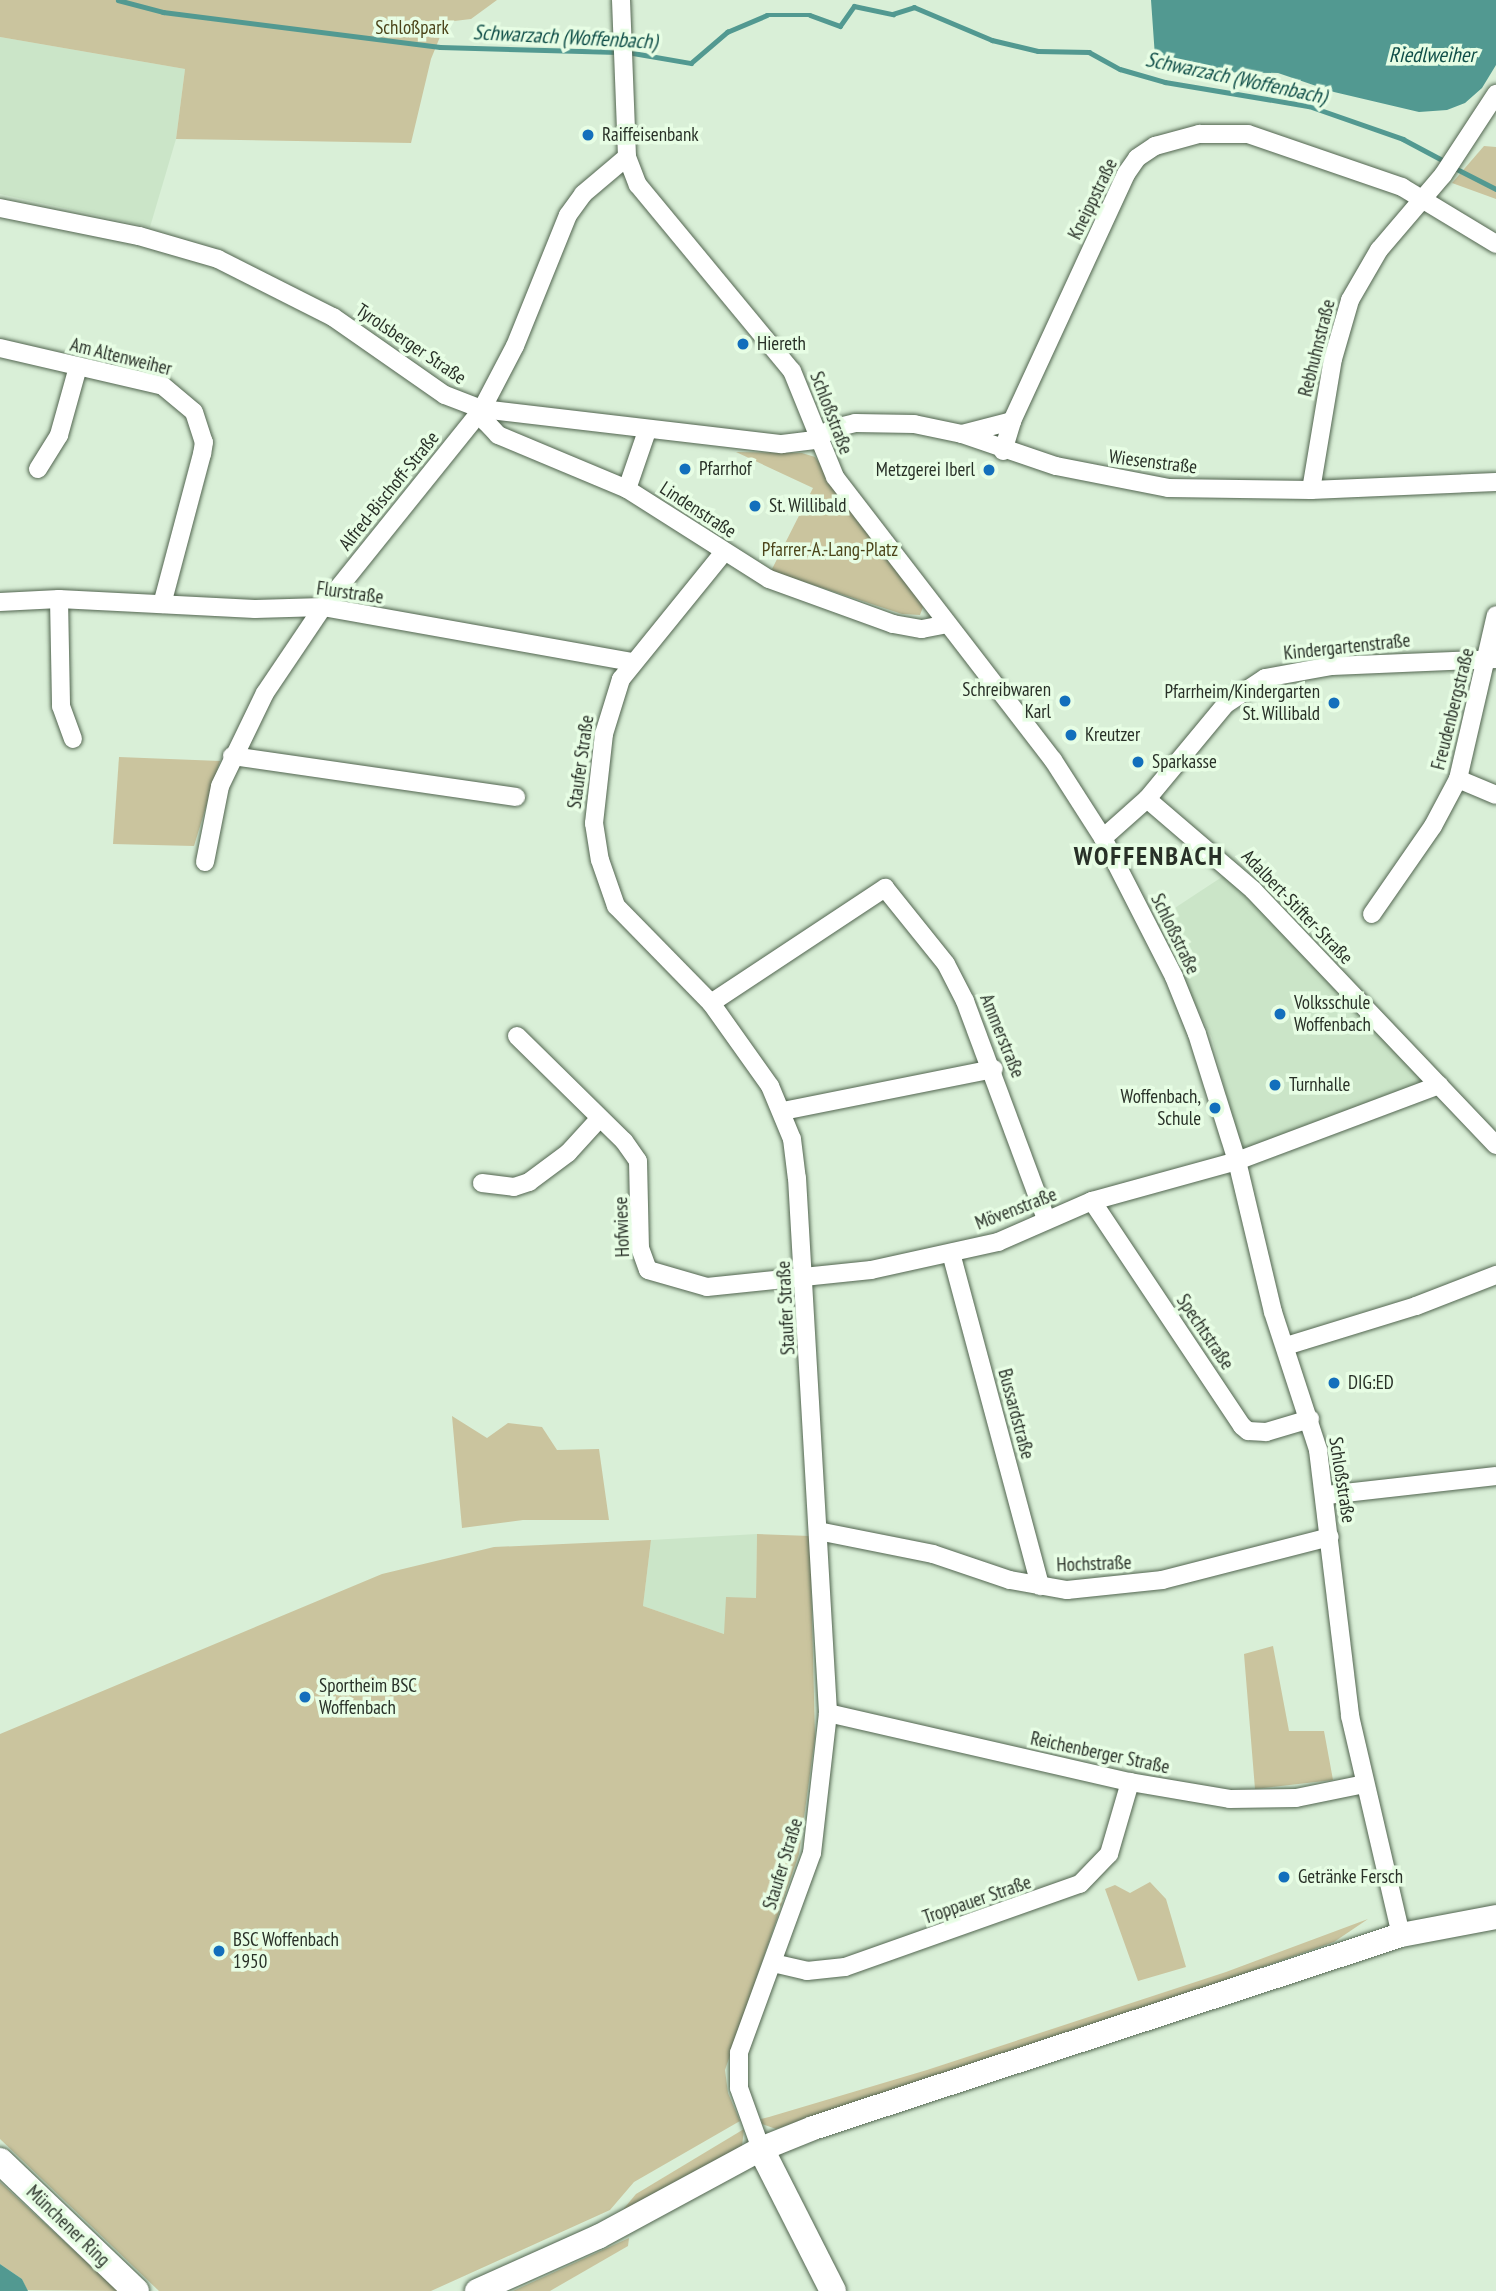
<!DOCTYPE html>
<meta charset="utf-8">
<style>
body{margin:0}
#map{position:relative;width:1496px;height:2291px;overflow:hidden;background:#d9efd7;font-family:"PT Sans Narrow",sans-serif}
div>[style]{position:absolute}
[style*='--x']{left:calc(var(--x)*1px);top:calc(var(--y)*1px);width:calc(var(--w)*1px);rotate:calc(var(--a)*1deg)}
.built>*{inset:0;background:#cbe5c8}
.green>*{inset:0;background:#cac49e}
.water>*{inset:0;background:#529991}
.stream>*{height:4.5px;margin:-2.25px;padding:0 2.25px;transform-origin:2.25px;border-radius:2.25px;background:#529991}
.roads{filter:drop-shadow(0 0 2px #526550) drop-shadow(0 0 2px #526550)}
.street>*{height:18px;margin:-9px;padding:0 9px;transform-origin:9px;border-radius:9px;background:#fff}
.secondary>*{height:24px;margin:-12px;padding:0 12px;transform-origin:12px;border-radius:12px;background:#fff}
.primary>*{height:26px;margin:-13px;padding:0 13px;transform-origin:13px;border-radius:13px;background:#fff}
.dots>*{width:19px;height:19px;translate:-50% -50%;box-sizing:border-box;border:4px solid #e7fde4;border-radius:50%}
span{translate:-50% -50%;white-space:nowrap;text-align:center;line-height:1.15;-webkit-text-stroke:7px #e7fde4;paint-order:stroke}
.park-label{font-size:19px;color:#4b4419}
.poi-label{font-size:19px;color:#283027}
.left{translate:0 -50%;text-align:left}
.right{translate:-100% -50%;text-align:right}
.street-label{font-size:19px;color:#283027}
.water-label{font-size:21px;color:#0f4e48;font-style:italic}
.district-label{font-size:26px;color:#283027;font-weight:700;letter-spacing:2px}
</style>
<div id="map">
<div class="built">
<i style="clip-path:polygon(0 37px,185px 69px,176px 139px,150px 227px,0 194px)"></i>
<i style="clip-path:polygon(1228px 873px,1335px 990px,1429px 1082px,1241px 1152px,1212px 1038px,1155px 921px)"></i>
<i style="clip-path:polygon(757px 1534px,756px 1599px,724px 1634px,643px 1606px,651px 1540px)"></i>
</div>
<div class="green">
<i style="clip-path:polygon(0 0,497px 0,471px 19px,446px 22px,431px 59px,411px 143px,176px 139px,185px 69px,0 37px)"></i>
<i style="clip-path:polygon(1484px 146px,1496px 147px,1496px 199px,1452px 183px)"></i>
<i style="clip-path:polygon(736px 452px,802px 453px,815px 457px,914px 593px,923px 607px,920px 615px,902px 614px,771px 571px,813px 488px)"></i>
<i style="clip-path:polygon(119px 757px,220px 761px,194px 846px,113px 844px)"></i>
<i style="clip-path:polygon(452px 1416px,487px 1438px,508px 1423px,542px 1427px,557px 1450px,599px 1449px,609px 1520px,523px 1520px,462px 1528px)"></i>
<i style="clip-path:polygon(757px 1534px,810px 1536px,815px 1737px,799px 1854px,725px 2070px,728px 2093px,740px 2121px,634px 2182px,610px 2210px,431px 2291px,159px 2291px,0 2139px,0 1734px,382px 1574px,494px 1547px,651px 1540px,643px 1606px,724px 1634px,726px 1597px,756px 1598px)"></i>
<i style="clip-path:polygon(1273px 1646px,1289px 1731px,1324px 1731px,1333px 1780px,1255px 1789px,1244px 1654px)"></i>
<i style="clip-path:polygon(1150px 1882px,1166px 1899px,1186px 1967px,1138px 1981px,1105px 1889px,1115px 1885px,1130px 1893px)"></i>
<i style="clip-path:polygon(1368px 1919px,1334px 1942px,1158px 2004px,776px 2129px,762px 2124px,761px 2119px,769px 2117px,927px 2070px,1226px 1972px)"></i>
<i style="clip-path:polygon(744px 2129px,742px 2146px,616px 2218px,636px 2194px)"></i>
<i style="clip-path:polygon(0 2182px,118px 2291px,27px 2290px,22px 2279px,0 2264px)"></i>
<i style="clip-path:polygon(629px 2238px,628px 2246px,550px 2291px,513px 2291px)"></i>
</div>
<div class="water">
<i style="clip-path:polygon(1151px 0,1496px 0,1496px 65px,1482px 88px,1465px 103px,1447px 110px,1419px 112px,1334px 92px,1278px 73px,1156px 71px)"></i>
<i style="clip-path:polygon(0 2264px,22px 2279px,28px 2291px,0 2291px)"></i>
</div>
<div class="stream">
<i style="--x:118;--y:0;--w:47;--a:14.9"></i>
<i style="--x:163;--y:12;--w:279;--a:7.2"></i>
<i style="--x:440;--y:47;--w:178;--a:1.6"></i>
<i style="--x:627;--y:52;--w:65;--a:9.8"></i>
<i style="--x:691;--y:63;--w:48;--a:-40.7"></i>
<i style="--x:727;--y:32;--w:43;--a:-23"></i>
<i style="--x:767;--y:15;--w:43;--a:0"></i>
<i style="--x:810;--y:15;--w:32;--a:20"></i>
<i style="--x:840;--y:26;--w:24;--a:-55"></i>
<i style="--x:854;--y:6;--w:40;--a:12"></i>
<i style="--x:893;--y:14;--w:22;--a:-18"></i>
<i style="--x:914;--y:7;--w:85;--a:22.9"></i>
<i style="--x:992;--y:40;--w:47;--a:13.4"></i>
<i style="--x:1038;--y:51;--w:51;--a:1.1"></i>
<i style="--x:1089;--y:52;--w:35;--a:29"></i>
<i style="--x:1120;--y:69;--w:47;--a:16.1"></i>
<i style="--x:1165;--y:82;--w:146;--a:9.5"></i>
<i style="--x:1309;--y:106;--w:100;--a:19.3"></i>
<i style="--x:1403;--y:139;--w:49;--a:28.1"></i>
<i style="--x:1453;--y:167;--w:48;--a:27.1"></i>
</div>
<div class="roads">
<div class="street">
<i style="--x:621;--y:0;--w:157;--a:87.8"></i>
<i style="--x:627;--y:157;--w:30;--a:69"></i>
<i style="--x:638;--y:185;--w:241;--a:50.4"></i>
<i style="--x:792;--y:371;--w:114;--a:67.9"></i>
<i style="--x:835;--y:477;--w:357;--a:52.4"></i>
<i style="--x:1053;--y:760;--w:93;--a:57.3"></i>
<i style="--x:1103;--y:838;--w:156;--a:62.9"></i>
<i style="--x:1174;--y:977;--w:61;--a:68"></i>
<i style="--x:1197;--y:1034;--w:133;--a:72.5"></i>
<i style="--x:1237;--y:1161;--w:155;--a:76.6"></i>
<i style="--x:1273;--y:1312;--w:145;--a:71.9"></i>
<i style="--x:1318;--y:1450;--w:268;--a:83.1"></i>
<i style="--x:1350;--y:1716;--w:225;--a:76.9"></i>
<i style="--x:0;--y:208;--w:142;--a:11.4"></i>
<i style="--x:139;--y:236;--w:82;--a:16.2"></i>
<i style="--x:218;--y:259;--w:129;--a:26.8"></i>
<i style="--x:333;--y:317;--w:136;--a:34.9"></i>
<i style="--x:445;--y:395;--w:40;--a:21"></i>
<i style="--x:482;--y:409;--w:302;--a:6.7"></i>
<i style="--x:782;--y:444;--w:35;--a:-7"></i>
<i style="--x:817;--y:440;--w:18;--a:-38"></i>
<i style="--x:831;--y:429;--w:25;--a:-14"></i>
<i style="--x:855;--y:423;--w:59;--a:1"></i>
<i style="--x:914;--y:424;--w:49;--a:11.8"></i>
<i style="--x:962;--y:434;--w:99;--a:18.8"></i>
<i style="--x:1056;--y:466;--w:114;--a:11.1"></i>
<i style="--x:1168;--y:488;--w:143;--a:0.8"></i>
<i style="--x:1311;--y:490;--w:185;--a:-2.5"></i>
<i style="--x:0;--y:348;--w:167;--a:13.1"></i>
<i style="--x:163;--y:386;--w:40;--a:40"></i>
<i style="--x:194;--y:412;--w:32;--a:72"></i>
<i style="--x:204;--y:442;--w:12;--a:99"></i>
<i style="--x:202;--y:454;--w:155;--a:104.9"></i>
<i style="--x:482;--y:409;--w:14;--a:73"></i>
<i style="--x:486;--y:422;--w:18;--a:47"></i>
<i style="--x:498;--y:435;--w:140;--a:22.7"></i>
<i style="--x:627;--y:489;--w:168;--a:32.4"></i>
<i style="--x:769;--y:579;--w:132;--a:19.9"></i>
<i style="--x:893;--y:624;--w:29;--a:10"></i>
<i style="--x:922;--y:629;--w:25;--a:-11"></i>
<i style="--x:962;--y:434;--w:52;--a:-14.6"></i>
<i style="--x:1003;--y:451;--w:31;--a:-73"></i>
<i style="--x:1012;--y:421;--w:272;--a:-65.2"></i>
<i style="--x:1126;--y:174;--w:19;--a:-55"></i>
<i style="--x:1137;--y:158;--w:22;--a:-34"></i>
<i style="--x:1155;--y:146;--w:46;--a:-15.3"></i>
<i style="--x:1199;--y:134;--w:49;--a:0"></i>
<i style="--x:1248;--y:134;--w:163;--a:19"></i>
<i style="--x:1402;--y:187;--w:110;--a:31.2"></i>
<i style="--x:38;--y:469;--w:40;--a:-58"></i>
<i style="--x:59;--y:435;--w:71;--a:-74.4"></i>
<i style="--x:627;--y:489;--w:61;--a:-71"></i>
<i style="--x:1311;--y:490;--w:133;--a:-80.5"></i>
<i style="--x:1333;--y:359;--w:61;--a:-73.9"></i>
<i style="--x:1350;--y:300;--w:58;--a:-59.9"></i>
<i style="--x:1379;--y:250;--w:99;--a:-49.5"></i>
<i style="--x:1443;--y:175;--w:97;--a:-56.8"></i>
<i style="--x:724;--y:552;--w:164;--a:129"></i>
<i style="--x:621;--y:679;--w:58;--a:107.2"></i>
<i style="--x:604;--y:734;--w:90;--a:96.4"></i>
<i style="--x:594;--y:823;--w:37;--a:81"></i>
<i style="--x:600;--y:860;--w:49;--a:70.8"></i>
<i style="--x:616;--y:906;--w:136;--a:45.6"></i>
<i style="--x:711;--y:1003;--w:102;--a:54.6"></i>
<i style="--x:770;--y:1086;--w:57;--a:67.5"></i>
<i style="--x:792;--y:1139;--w:39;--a:83"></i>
<i style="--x:797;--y:1178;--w:536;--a:86.68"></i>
<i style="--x:828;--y:1713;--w:141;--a:96.5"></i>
<i style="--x:812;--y:1853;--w:213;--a:110.1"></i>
<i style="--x:739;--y:2053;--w:35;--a:90"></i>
<i style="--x:739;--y:2088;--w:65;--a:70.2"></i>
<i style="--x:59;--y:599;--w:107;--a:88.9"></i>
<i style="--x:61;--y:706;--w:35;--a:70"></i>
<i style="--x:0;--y:602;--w:59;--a:-2.9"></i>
<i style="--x:59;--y:599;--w:196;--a:2.9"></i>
<i style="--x:255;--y:609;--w:68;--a:-1.7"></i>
<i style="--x:323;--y:607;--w:314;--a:10.1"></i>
<i style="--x:232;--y:756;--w:287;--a:8.2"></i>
<i style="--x:1458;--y:779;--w:41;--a:22.8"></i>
<i style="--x:1147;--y:799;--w:140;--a:40.6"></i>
<i style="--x:1253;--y:890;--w:352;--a:46.4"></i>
<i style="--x:1103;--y:838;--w:59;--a:-41.6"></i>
<i style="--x:1147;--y:799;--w:124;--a:-50.3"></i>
<i style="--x:1226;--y:704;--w:47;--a:-33.7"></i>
<i style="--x:1265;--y:678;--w:68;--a:-10.2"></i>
<i style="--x:1332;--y:666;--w:164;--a:-2.4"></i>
<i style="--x:205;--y:862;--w:77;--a:-78.8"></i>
<i style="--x:220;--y:786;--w:103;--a:-64.2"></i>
<i style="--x:265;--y:693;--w:104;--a:-56"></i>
<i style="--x:323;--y:607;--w:254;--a:-51.2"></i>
<i style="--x:482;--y:409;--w:71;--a:-62.4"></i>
<i style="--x:515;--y:346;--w:141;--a:-68"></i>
<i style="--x:568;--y:215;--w:26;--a:-54"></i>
<i style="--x:583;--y:194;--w:57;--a:-40.1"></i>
<i style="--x:1372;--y:914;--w:107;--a:-55.3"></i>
<i style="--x:1433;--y:826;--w:53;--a:-62"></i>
<i style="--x:1458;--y:779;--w:168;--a:-77"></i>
<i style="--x:711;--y:1003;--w:209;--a:-33.5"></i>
<i style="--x:885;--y:888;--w:97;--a:51.2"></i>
<i style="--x:946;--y:964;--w:42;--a:62.8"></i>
<i style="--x:965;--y:1001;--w:233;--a:69.6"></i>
<i style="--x:517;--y:1036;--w:150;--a:44.5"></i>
<i style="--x:624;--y:1141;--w:24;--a:55"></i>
<i style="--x:638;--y:1161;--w:87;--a:88.7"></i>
<i style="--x:640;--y:1248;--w:23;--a:70"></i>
<i style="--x:648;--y:1270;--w:61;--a:16.1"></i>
<i style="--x:707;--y:1287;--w:165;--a:-5.9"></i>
<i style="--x:871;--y:1270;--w:130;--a:-12.4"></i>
<i style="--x:998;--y:1242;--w:103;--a:-23.6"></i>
<i style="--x:1092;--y:1201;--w:150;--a:-15.4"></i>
<i style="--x:1237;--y:1161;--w:216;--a:-20.6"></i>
<i style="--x:783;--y:1111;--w:215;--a:-11.3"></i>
<i style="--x:482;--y:1183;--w:32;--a:7"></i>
<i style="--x:514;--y:1187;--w:16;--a:-18"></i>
<i style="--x:529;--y:1182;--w:49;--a:-36.6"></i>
<i style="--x:568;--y:1153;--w:47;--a:-47.6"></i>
<i style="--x:1092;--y:1201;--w:270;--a:56.3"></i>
<i style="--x:1242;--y:1426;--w:8;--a:40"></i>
<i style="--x:1248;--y:1431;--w:18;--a:3"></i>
<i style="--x:1266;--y:1432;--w:46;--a:-16.5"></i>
<i style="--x:951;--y:1253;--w:345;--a:75"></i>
<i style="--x:1286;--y:1346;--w:136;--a:-17.1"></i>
<i style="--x:1416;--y:1306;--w:86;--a:-21.2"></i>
<i style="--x:1327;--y:1495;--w:170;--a:-6.4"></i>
<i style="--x:818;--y:1531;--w:117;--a:11.3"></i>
<i style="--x:933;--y:1554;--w:81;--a:18.7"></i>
<i style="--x:1010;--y:1580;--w:58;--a:10"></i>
<i style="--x:1067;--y:1590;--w:96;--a:-6"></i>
<i style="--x:1162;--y:1580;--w:173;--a:-14.4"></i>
<i style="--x:828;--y:1713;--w:310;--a:12.9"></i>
<i style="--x:1130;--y:1782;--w:101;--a:9.6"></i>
<i style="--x:1230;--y:1799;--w:66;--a:-0.9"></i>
<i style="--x:1296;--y:1798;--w:70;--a:-11.5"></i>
<i style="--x:773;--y:1963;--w:35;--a:13"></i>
<i style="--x:807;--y:1971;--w:38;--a:-6"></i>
<i style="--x:845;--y:1967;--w:249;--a:-19.5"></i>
<i style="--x:1080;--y:1884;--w:42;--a:-46"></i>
<i style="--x:1109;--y:1854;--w:75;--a:-73.7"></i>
</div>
<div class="secondary">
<i style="--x:477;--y:2291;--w:133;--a:-24.1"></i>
<i style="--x:598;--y:2237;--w:185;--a:-28.4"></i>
<i style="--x:761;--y:2149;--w:56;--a:-22"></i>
<i style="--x:813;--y:2128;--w:619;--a:-18.17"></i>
<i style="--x:1401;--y:1935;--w:97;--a:-10.7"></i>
</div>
<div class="primary">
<i style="--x:761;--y:2149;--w:159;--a:63.1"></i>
<i style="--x:0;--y:2161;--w:188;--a:43.7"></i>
</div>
</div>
<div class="dots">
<i style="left:588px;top:135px;background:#136fbc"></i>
<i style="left:743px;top:344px;background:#136fbc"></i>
<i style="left:685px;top:469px;background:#136fbc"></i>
<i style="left:989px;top:470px;background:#136fbc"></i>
<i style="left:755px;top:506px;background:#136fbc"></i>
<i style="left:1065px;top:701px;background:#136fbc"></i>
<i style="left:1334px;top:703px;background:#136fbc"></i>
<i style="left:1071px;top:735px;background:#136fbc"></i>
<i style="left:1138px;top:762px;background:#136fbc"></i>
<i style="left:1280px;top:1014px;background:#136fbc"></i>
<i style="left:1275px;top:1085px;background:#136fbc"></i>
<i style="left:1215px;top:1108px;background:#136fbc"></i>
<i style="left:1334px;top:1383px;background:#136fbc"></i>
<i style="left:305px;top:1697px;background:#136fbc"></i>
<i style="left:1284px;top:1877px;background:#136fbc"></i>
<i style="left:219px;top:1951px;background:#136fbc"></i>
</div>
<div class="park-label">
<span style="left:412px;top:28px">Schloßpark</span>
<span style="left:830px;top:550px">Pfarrer-A.-Lang-Platz</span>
</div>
<div class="poi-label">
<span class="left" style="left:602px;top:135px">Raiffeisenbank</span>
<span class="left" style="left:757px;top:344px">Hiereth</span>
<span class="left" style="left:699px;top:469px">Pfarrhof</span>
<span class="right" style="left:975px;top:470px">Metzgerei Iberl</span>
<span class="left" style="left:769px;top:506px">St. Willibald</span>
<span class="right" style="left:1051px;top:701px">Schreibwaren<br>Karl</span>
<span class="right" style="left:1320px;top:703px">Pfarrheim/Kindergarten<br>St. Willibald</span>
<span class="left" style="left:1085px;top:735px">Kreutzer</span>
<span class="left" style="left:1152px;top:762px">Sparkasse</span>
<span class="left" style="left:1294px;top:1014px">Volksschule<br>Woffenbach</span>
<span class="left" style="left:1289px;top:1085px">Turnhalle</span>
<span class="right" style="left:1201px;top:1108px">Woffenbach,<br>Schule</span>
<span class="left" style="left:1348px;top:1383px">DIG:ED</span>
<span class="left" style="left:319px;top:1697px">Sportheim BSC<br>Woffenbach</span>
<span class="left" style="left:1298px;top:1877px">Getränke Fersch</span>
<span class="left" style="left:233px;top:1951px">BSC Woffenbach<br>1950</span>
</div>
<div class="street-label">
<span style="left:1093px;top:199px;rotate:-64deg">Kneippstraße</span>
<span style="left:411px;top:344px;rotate:34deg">Tyrolsberger Straße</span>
<span style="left:1317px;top:348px;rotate:-76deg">Rebhuhnstraße</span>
<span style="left:121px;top:357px;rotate:14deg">Am Altenweiher</span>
<span style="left:831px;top:413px;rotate:69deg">Schloßstraße</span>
<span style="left:1153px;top:462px;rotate:7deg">Wiesenstraße</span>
<span style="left:389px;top:491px;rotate:-51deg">Alfred-Bischoff-Straße</span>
<span style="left:698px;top:510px;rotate:33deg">Lindenstraße</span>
<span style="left:350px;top:593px;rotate:8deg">Flurstraße</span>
<span style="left:1347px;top:647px;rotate:-6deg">Kindergartenstraße</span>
<span style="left:1453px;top:709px;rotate:-76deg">Freudenbergstraße</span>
<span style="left:581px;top:762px;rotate:-82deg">Staufer Straße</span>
<span style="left:1297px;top:907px;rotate:46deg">Adalbert-Stifter-Straße</span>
<span style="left:1175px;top:934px;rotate:64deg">Schloßstraße</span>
<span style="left:1002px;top:1036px;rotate:68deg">Ammerstraße</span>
<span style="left:1016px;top:1209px;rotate:-21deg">Mövenstraße</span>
<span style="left:622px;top:1227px;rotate:-92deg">Hofwiese</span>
<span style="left:786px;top:1308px;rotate:-93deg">Staufer Straße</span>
<span style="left:1205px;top:1332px;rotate:56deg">Spechtstraße</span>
<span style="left:1016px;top:1414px;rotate:75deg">Bussardstraße</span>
<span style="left:1342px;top:1480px;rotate:81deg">Schloßstraße</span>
<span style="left:1094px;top:1564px;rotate:-2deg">Hochstraße</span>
<span style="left:1100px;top:1753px;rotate:12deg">Reichenberger Straße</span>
<span style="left:783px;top:1864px;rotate:-73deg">Staufer Straße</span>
<span style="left:977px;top:1900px;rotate:-19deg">Troppauer Straße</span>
<span style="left:68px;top:2226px;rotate:44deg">Münchener Ring</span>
</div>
<div class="water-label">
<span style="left:565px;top:37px;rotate:3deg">Schwarzach (Woffenbach)</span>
<span style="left:1432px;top:55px">Riedlweiher</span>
<span style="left:1236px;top:78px;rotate:12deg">Schwarzach (Woffenbach)</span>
</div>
<div class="district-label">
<span style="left:1149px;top:856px">WOFFENBACH</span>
</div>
</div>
